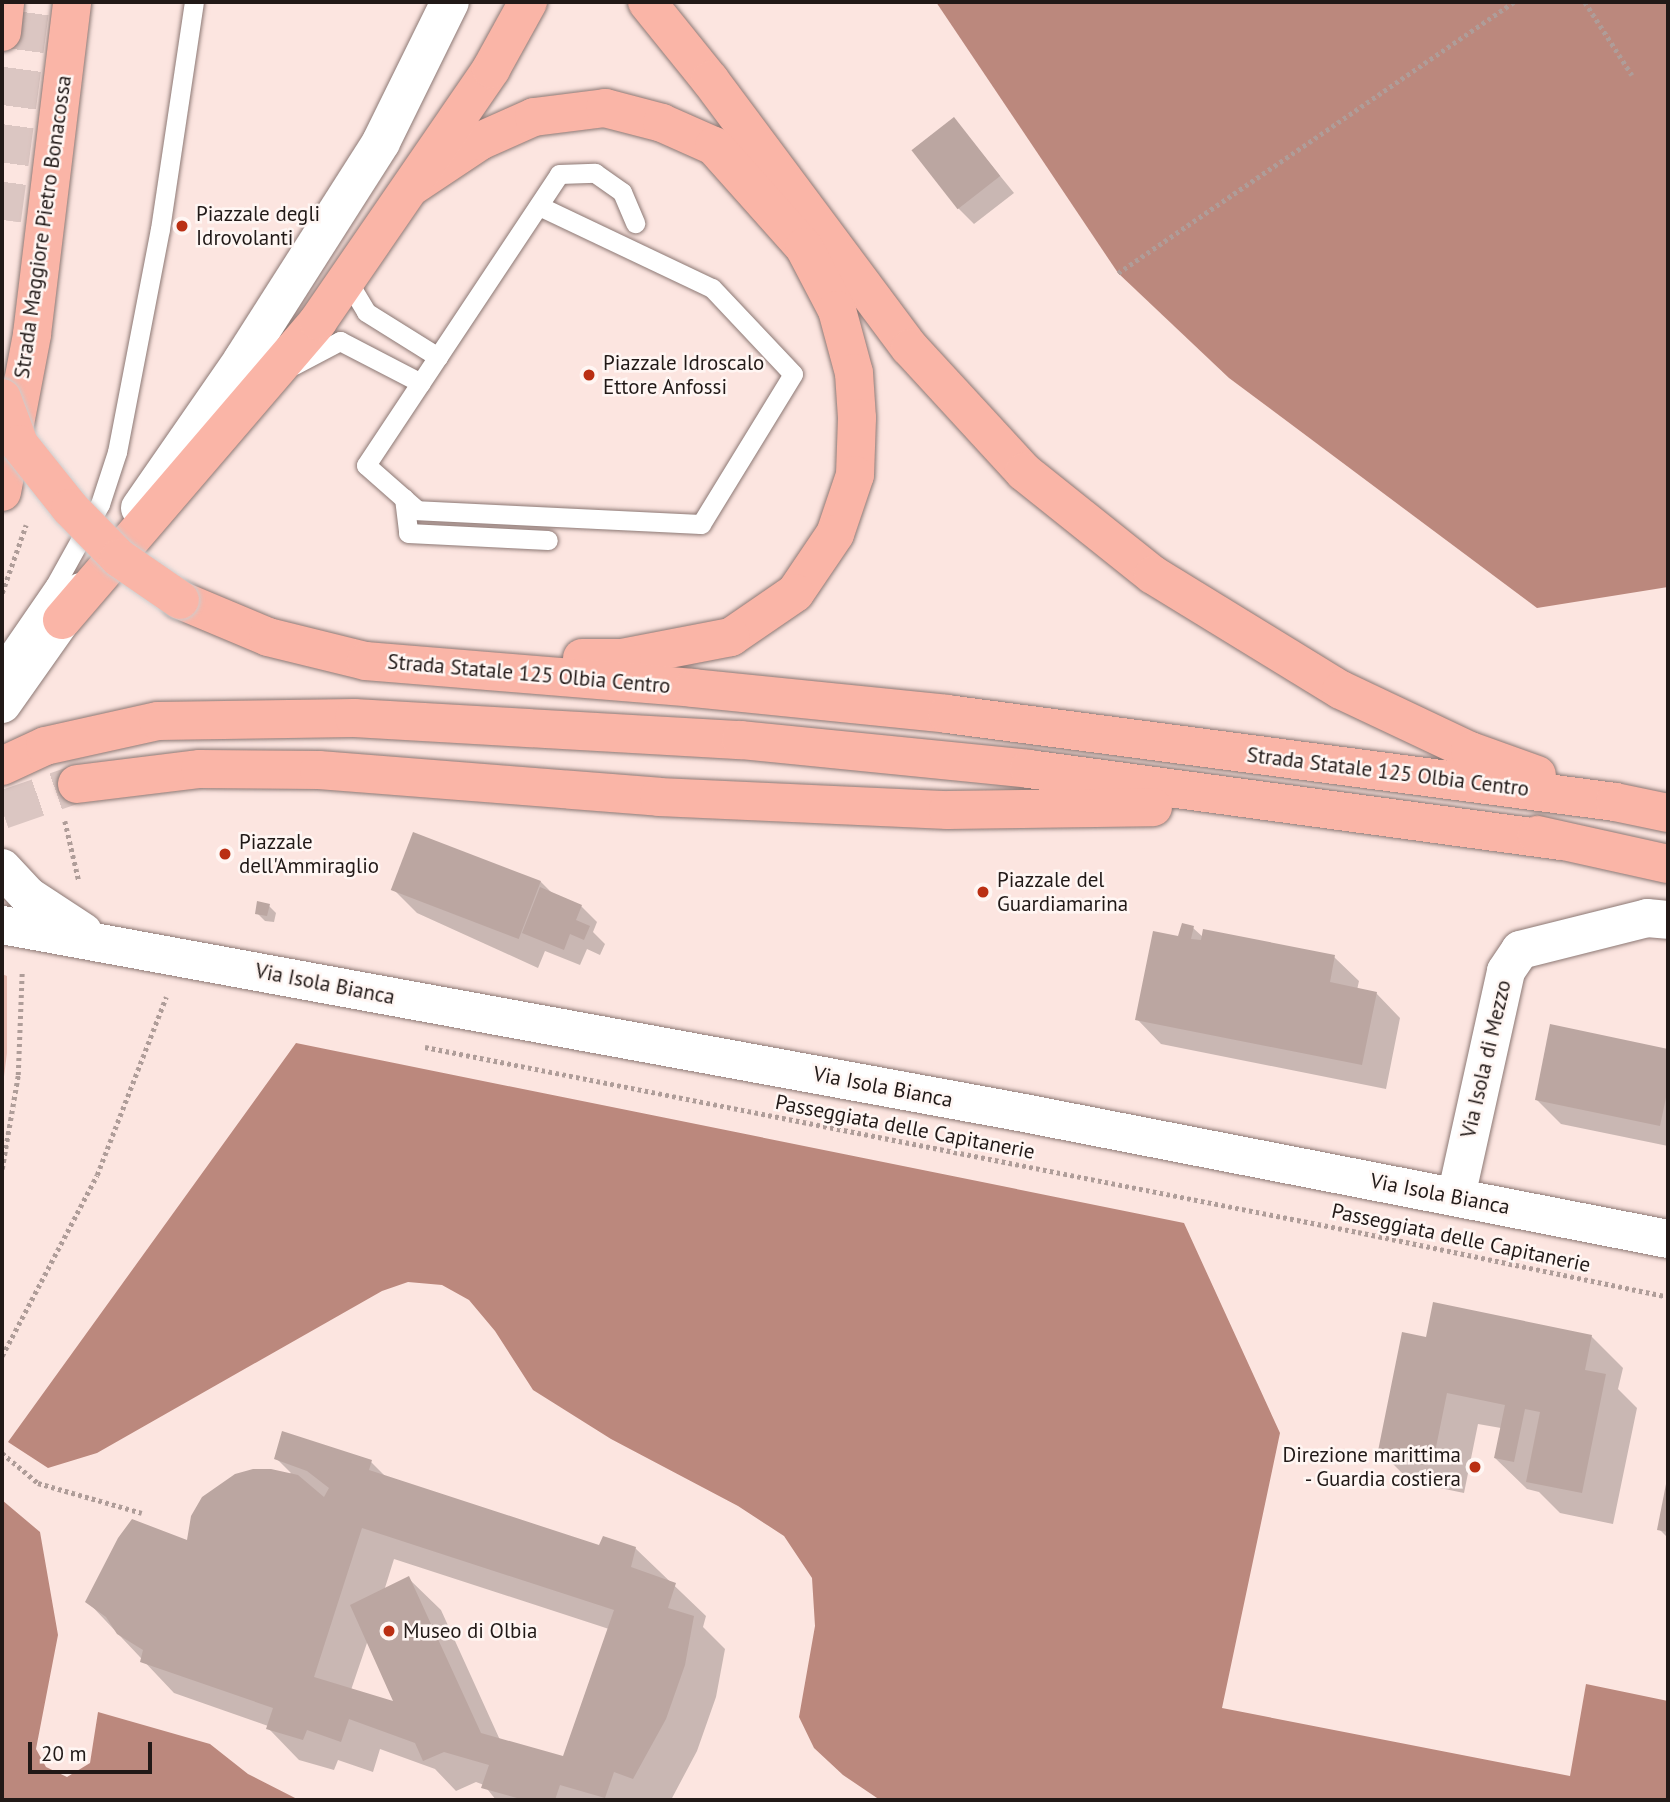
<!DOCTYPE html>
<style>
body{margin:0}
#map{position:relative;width:1670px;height:1802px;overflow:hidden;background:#fce5e0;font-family:"PT Sans",sans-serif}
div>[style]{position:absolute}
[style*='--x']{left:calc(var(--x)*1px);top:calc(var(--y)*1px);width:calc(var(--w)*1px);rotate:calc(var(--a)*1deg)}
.green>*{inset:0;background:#e7bab0}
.water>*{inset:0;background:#bb887d}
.shadow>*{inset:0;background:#0003}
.building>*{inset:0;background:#bba6a1;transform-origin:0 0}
.primary-tunnel>*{height:38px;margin-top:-19px;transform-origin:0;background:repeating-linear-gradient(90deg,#dbc6c2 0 38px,transparent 0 57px)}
.path>*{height:4.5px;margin-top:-2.25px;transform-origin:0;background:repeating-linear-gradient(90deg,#af9d99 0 3.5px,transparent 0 7px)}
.roads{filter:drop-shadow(0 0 2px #8c7874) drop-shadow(0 0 2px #8c7874)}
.lane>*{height:19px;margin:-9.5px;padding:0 9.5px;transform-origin:9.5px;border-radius:9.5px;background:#fff}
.street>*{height:38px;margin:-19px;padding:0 19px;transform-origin:19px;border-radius:19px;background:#fff}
.secondary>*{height:38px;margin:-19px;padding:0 19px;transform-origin:19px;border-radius:19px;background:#fff}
.primary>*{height:38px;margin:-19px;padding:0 19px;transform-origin:19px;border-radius:19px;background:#fab5a7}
.bridges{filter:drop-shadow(0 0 2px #cecccc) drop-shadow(0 0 2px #cecccc)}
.primary-bridge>*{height:38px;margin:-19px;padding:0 19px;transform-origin:19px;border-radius:19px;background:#fab5a7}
.dots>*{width:19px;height:19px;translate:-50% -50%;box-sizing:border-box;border:4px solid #fff6f3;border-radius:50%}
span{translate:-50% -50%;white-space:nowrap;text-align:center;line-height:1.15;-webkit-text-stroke:5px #fff6f3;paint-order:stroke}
.poi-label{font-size:21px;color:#211917}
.left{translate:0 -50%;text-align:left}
.right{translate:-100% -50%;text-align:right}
.street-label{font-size:21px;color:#211917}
.frame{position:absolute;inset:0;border:4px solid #211917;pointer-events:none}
.scale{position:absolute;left:28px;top:1742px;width:124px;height:32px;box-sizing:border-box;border:4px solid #211917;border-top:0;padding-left:9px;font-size:21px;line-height:24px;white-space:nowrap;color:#211917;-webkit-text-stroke:5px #fff6f3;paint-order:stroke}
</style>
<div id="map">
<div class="green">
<i style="clip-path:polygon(2px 974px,7px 976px,7px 1053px,2px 1092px)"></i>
</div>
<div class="water">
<i style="clip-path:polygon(936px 2px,1668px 2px,1668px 587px,1537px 608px,1229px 378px,1118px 273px)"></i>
<i style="clip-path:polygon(296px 1043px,1184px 1223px,1280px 1433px,1222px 1708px,1570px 1776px,1586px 1684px,1668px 1701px,1668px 1800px,880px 1800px,843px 1775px,814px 1748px,799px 1717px,815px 1626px,812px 1578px,784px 1536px,738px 1506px,611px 1439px,533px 1390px,495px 1331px,469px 1300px,442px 1285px,408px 1282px,382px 1291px,97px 1453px,48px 1468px,8px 1442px)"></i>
<i style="clip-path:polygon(2px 1500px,40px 1532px,58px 1635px,36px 1749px,46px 1767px,67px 1777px,90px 1763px,98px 1712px,210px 1744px,248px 1774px,299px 1800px,2px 1800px)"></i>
</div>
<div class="shadow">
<i style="clip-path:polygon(954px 119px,1014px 193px,974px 224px,958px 208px)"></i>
<i style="clip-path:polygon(540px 881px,554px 895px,581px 906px,597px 922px,593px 932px,605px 944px,600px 955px,587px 949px,580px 965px,545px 951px,538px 968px,417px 913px,393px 889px)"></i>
<i style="clip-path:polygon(269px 906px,276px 913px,274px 922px,265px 921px,257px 913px)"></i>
<i style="clip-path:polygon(1193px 928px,1203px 937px,1334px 957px,1359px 981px,1357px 990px,1376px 993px,1400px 1018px,1386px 1089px,1161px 1044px,1137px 1019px,1180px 938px)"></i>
<i style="clip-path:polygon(1552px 1026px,1668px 1051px,1668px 1146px,1561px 1124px,1537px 1100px)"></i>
<i style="clip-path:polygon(1591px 1336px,1623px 1368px,1618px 1389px,1637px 1408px,1613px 1524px,1560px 1513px,1539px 1492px,1527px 1489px,1495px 1458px,1501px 1428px,1478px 1424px,1464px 1493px,1411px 1482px,1380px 1451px,1427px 1340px)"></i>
<i style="clip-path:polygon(evenodd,276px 1458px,371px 1462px,387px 1478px,600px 1547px,635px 1548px,706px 1616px,703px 1627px,725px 1649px,716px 1697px,697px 1751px,671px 1800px,496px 1800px,484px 1785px,476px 1782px,456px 1791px,435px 1769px,380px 1749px,373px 1772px,338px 1760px,334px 1770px,299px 1760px,268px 1728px,268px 1726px,174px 1693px,87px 1601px,188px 1542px,291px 1473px,276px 1458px,394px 1559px,609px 1629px,564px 1759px,500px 1740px,441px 1610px,409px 1579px,384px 1591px,394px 1559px,276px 1458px,368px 1640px,396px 1704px,351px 1690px,368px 1640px)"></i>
<i style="clip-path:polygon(1668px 1481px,1668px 1538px,1659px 1529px)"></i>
</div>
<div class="building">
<i style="left:954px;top:117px;width:75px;height:54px;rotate:52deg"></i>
<i style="left:413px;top:832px;width:137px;height:62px;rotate:21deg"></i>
<i style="clip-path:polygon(540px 887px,582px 905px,576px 920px,590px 926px,584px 940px,570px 934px,564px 950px,522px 933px)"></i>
<i style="clip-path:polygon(257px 901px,270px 904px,267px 916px,255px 914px)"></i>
<i style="clip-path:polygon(1182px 923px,1194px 926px,1191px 939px,1201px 940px,1203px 929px,1335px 955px,1330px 982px,1377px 992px,1362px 1065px,1135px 1020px,1153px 931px,1178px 936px)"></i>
<i style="clip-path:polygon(1550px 1024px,1668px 1049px,1668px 1088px,1660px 1126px,1535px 1100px)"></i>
<i style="clip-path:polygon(1433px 1302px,1592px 1335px,1585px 1370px,1606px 1374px,1582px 1493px,1526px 1482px,1540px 1412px,1525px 1409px,1514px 1462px,1494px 1458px,1505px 1405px,1447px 1393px,1433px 1462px,1378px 1451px,1402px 1332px,1426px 1337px)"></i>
<i style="clip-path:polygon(evenodd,282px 1431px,372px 1460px,369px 1470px,599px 1545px,603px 1536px,636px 1547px,631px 1567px,676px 1583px,668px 1608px,694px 1616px,685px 1665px,666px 1719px,633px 1779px,614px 1772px,605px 1798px,560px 1785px,555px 1800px,516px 1800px,517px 1798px,481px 1788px,489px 1765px,444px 1752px,423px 1761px,415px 1743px,349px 1719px,341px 1742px,307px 1730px,303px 1740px,266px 1729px,273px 1708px,140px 1662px,143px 1650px,117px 1634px,106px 1617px,85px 1602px,118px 1538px,132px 1519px,187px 1540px,191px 1516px,202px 1497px,235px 1474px,253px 1469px,271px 1469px,298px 1475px,324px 1497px,329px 1488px,307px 1471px,274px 1459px,282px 1431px,362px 1528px,614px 1610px,563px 1756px,481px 1733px,409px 1576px,350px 1605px,393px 1701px,314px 1677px,362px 1528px)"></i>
<i style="clip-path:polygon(1667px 1479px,1668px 1479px,1668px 1532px,1657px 1530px)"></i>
</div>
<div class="primary-tunnel">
<i style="--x:2;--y:220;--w:220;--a:-82.4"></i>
<i style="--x:2;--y:810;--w:79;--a:-19.1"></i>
</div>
<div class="path">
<i style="--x:1585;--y:2;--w:87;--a:57.2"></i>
<i style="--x:1118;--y:273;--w:480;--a:-34.4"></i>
<i style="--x:2;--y:593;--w:72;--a:-70.6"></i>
<i style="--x:65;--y:821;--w:62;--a:76.9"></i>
<i style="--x:425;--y:1047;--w:951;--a:11.22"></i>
<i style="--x:1358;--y:1232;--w:317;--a:11.8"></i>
<i style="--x:2;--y:1169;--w:95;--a:-80.3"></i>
<i style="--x:18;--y:1075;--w:105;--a:-87.8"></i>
<i style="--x:2;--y:1356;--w:204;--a:-62.3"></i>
<i style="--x:97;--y:1175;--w:191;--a:-68.8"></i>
<i style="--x:2;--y:1453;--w:47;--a:39.8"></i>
<i style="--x:38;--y:1483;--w:108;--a:16.1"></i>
</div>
<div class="roads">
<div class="lane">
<i style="--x:539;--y:206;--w:191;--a:25.4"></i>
<i style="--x:712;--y:288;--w:118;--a:46.7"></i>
<i style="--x:793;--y:374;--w:176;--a:121.5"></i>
<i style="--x:701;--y:524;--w:284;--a:-177.2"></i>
<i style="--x:417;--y:510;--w:68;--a:-138.6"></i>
<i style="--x:366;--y:465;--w:349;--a:-56.4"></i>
<i style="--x:559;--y:174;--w:36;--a:-2"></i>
<i style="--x:595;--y:173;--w:33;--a:35"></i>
<i style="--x:622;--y:192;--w:34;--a:67"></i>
<i style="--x:347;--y:280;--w:37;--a:59"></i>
<i style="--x:366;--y:312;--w:85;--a:32"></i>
<i style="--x:294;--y:365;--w:52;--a:-27.6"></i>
<i style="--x:340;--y:341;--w:91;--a:27.4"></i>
<i style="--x:404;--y:498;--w:35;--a:83"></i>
<i style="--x:408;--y:533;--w:140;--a:2.9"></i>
<i style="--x:2;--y:662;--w:93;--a:-55.5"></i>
<i style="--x:55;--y:585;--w:93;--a:-60.9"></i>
<i style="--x:100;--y:504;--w:55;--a:-71.9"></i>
<i style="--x:117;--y:452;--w:227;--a:-79.1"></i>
<i style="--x:160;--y:229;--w:230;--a:-81.5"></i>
</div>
<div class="street">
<i style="--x:1456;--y:1197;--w:231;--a:-77.5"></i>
<i style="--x:1506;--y:971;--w:25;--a:-56"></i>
<i style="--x:1520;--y:950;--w:131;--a:-14.1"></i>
<i style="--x:1647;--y:918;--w:21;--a:5"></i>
</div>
<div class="secondary">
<i style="--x:140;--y:508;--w:181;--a:-55.3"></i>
<i style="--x:243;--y:359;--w:257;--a:-57.5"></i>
<i style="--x:381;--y:142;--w:156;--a:-63.8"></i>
<i style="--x:2;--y:704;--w:137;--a:-54.8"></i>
<i style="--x:2;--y:868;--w:38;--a:47"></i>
<i style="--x:28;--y:896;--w:66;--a:33.2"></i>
<i style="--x:2;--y:925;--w:1039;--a:10.42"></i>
<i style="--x:1024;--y:1113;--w:656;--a:11.07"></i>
</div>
<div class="primary">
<i style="--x:647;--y:2;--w:100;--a:51.1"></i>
<i style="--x:710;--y:80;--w:334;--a:53.3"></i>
<i style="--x:910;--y:348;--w:168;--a:47.4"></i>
<i style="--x:1024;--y:472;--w:165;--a:38.6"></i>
<i style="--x:1153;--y:575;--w:220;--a:31.5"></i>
<i style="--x:1341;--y:690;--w:143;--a:25.3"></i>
<i style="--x:1470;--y:751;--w:71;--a:19.7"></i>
<i style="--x:2;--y:32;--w:30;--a:-84"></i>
<i style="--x:411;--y:187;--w:83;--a:-33.7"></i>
<i style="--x:480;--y:141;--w:59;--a:-24"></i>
<i style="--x:534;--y:117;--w:72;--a:-7.2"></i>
<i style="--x:605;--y:108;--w:59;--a:14.7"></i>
<i style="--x:662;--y:123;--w:57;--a:23.9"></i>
<i style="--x:714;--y:146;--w:135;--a:48.3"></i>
<i style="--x:804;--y:247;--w:71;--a:62.4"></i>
<i style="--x:837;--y:310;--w:65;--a:74.9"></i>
<i style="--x:854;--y:373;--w:45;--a:86.2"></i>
<i style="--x:857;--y:418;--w:57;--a:92"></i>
<i style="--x:855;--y:475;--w:62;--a:108.7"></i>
<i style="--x:835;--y:534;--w:71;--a:124.1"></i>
<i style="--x:795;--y:593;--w:78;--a:145.5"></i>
<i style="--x:731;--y:637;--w:111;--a:169.1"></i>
<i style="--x:622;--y:658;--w:40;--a:180"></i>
<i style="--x:2;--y:492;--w:161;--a:-79.2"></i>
<i style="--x:32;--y:334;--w:334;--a:-83.1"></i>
<i style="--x:180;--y:600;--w:95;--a:22.8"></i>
<i style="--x:268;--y:637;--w:101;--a:13.8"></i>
<i style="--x:366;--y:661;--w:328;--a:4.7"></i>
<i style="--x:693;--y:688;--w:255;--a:5.8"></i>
<i style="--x:947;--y:714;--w:674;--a:7.5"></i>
<i style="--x:1615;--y:802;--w:54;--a:11.7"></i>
<i style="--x:62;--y:620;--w:394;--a:-49.4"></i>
<i style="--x:318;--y:321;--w:306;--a:-55.5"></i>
<i style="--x:491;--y:69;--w:77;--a:-61.1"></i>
<i style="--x:2;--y:766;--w:47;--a:-24.9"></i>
<i style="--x:45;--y:746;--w:116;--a:-12.5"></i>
<i style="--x:158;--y:721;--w:196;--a:-0.9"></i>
<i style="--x:354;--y:718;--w:388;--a:3.3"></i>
<i style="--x:741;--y:740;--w:289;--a:5.7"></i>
<i style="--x:1029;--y:769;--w:537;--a:7.71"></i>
<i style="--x:77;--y:784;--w:124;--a:-7"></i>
<i style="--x:200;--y:769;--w:119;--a:0.5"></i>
<i style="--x:319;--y:770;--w:341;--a:4.5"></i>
<i style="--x:659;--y:797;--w:289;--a:2.6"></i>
<i style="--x:948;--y:810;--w:205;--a:-0.8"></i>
<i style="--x:1537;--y:835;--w:134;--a:12.5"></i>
</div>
</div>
<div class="bridges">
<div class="primary-bridge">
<i style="--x:2;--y:398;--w:49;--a:69.7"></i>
<i style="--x:19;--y:444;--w:82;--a:51.4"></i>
<i style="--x:70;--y:508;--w:70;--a:45.6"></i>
<i style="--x:119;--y:558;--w:74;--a:34.5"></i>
</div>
</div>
<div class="dots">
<i style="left:182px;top:226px;background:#ba2f13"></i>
<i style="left:589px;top:375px;background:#ba2f13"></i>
<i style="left:225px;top:854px;background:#ba2f13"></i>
<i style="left:983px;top:892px;background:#ba2f13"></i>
<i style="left:1475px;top:1467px;background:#ba2f13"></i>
<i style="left:389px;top:1631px;background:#ba2f13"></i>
</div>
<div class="poi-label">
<span class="left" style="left:196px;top:226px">Piazzale degli<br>Idrovolanti</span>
<span class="left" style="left:603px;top:375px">Piazzale Idroscalo<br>Ettore Anfossi</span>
<span class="left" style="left:239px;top:854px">Piazzale<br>dell'Ammiraglio</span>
<span class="left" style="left:997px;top:892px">Piazzale del<br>Guardiamarina</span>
<span class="right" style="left:1461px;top:1467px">Direzione marittima<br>- Guardia costiera</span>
<span class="left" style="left:403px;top:1631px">Museo di Olbia</span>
</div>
<div class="street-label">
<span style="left:43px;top:227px;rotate:-82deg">Strada Maggiore Pietro Bonacossa</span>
<span style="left:529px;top:674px;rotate:5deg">Strada Statale 125 Olbia Centro</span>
<span style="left:1388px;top:772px;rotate:7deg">Strada Statale 125 Olbia Centro</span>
<span style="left:325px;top:984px;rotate:11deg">Via Isola Bianca</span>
<span style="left:1486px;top:1059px;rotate:-77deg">Via Isola di Mezzo</span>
<span style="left:883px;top:1087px;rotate:11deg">Via Isola Bianca</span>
<span style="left:905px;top:1127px;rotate:11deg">Passeggiata delle Capitanerie</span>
<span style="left:1440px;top:1194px;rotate:11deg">Via Isola Bianca</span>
<span style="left:1461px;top:1238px;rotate:12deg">Passeggiata delle Capitanerie</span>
</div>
<div class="frame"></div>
<div class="scale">20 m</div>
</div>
